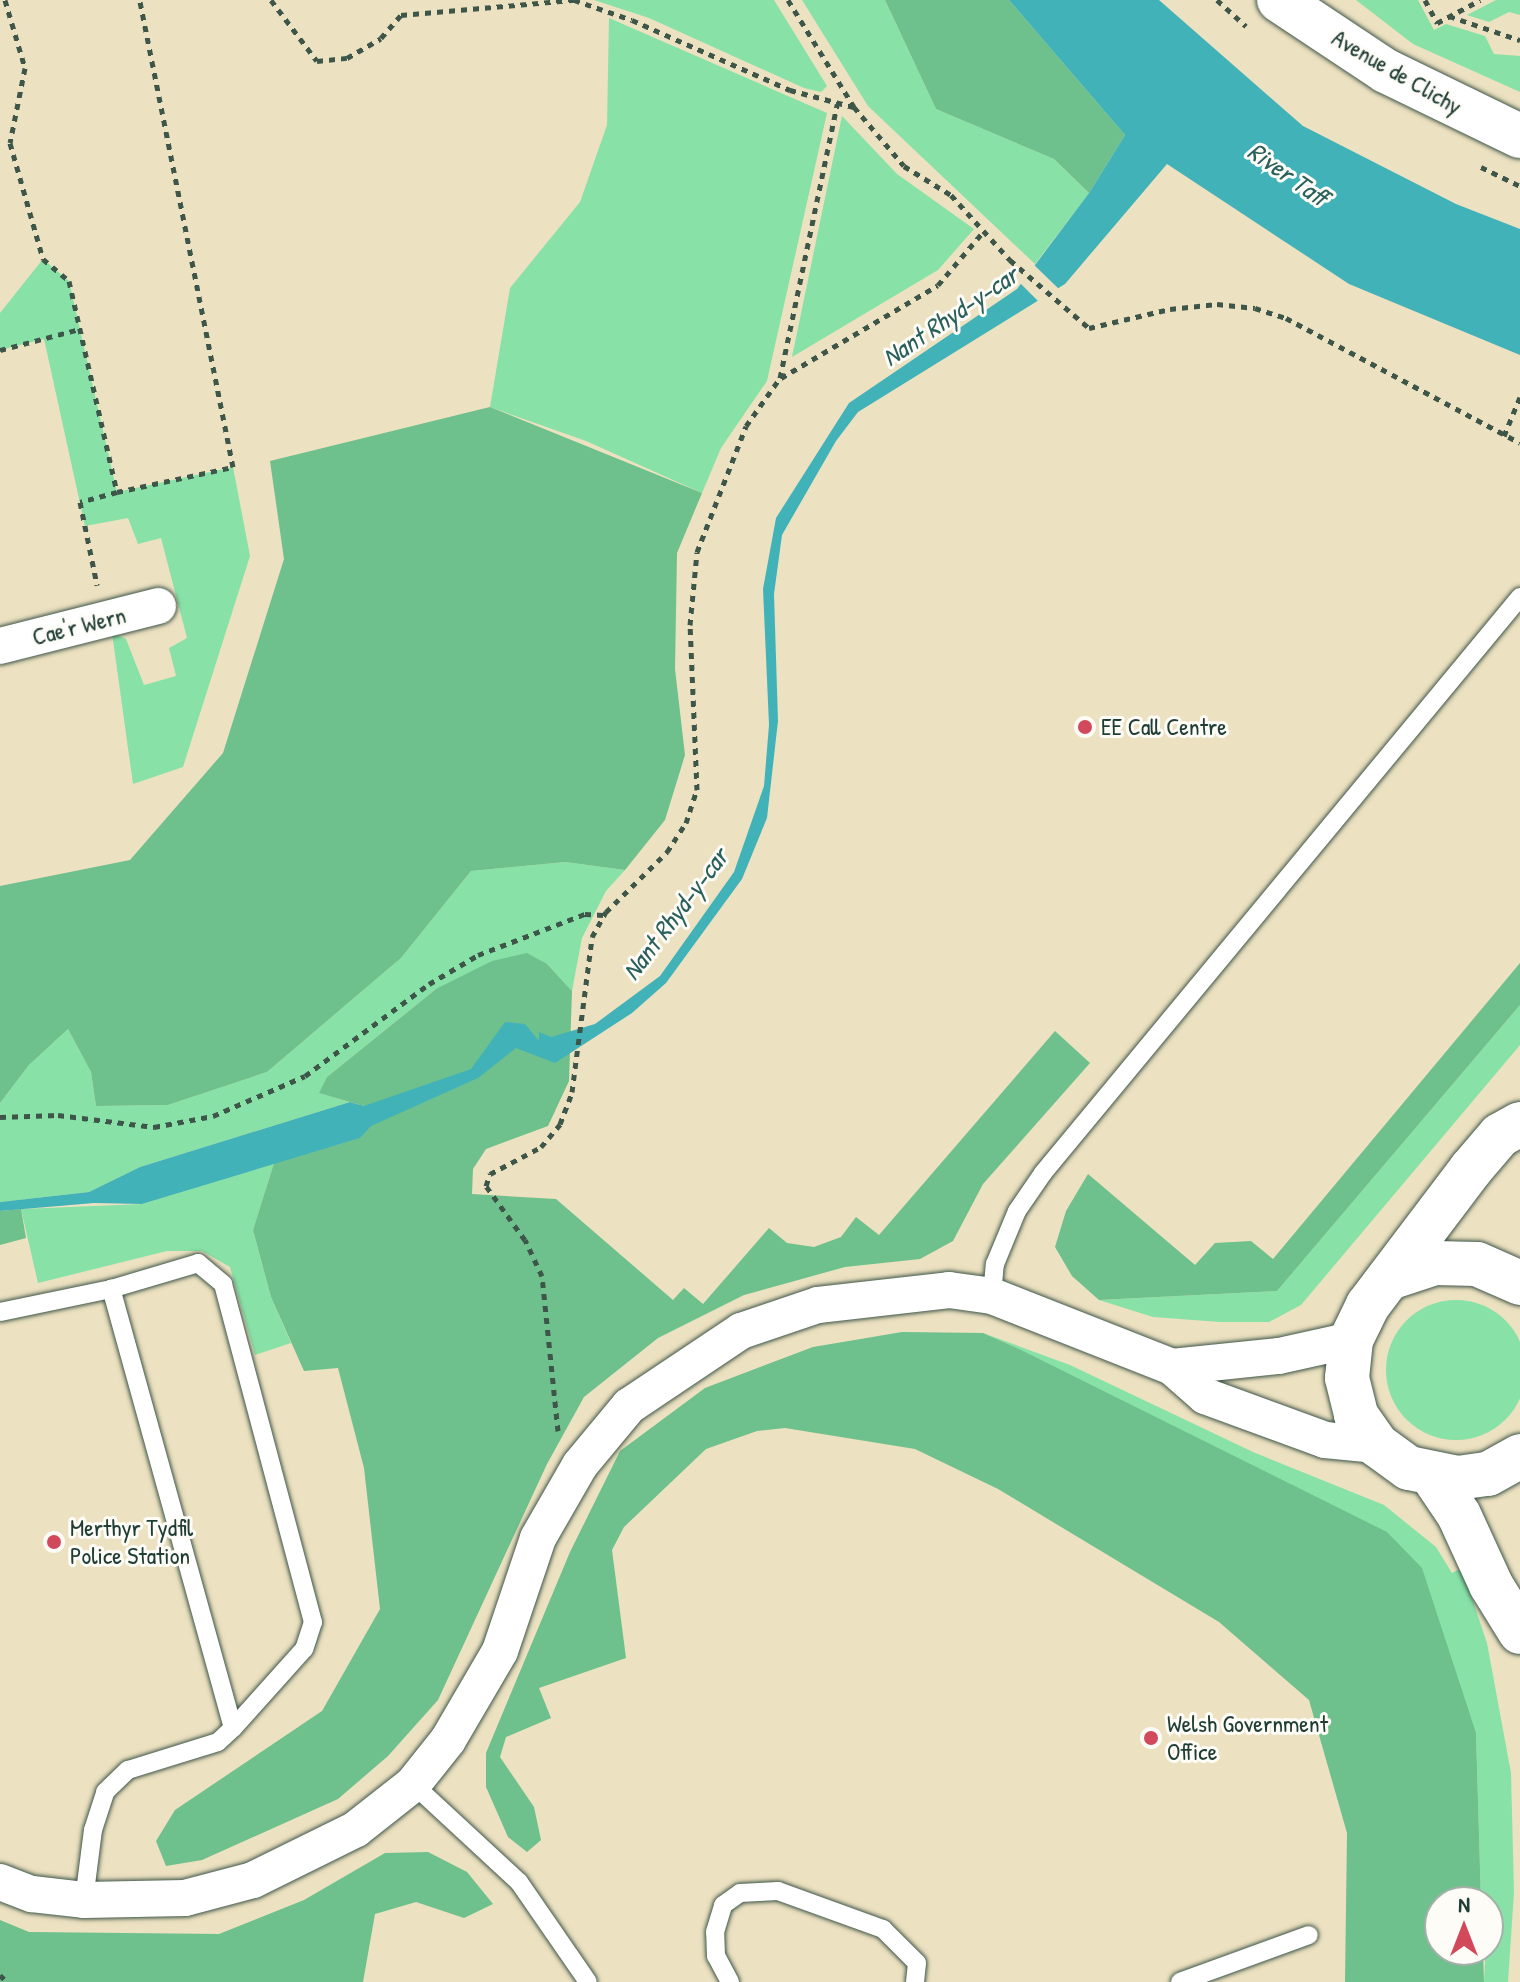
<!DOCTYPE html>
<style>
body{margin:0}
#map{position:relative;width:1520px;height:1982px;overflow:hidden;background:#ece1c0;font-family:"Patrick Hand",sans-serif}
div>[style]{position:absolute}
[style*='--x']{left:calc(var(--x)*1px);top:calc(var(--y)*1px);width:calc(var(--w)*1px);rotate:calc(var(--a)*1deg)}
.green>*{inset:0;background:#88e2a7}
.round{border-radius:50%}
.forest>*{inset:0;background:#6ec08c}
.water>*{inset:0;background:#42b2b9}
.pier>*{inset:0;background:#ece1c0}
.path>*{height:5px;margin-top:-2.5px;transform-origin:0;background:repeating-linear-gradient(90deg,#3e5649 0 6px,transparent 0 12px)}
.roads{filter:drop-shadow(0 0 2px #3e5649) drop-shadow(0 0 2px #3e5649)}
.service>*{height:18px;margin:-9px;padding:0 9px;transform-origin:9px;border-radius:9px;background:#fff}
.minor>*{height:36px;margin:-18px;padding:0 18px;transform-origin:18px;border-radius:18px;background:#fff}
.primary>*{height:44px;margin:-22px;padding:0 22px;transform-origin:22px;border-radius:22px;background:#fff}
.dots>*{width:22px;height:22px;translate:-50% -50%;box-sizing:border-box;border:4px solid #fdfcf7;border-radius:50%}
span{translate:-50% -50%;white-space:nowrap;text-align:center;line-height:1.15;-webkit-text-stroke:6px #fdfcf7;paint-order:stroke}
.street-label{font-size:24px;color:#1f3d34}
.poi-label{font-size:24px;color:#1f3d34}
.left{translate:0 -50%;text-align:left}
.water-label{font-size:26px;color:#2a605c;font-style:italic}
.north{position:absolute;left:1424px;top:1886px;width:80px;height:80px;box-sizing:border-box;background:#fdfcf7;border:2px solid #a4b0a9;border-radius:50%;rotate:0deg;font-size:22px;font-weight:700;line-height:32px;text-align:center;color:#1f3d34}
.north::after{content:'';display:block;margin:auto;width:28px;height:36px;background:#d1495b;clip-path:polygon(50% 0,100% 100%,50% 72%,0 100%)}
</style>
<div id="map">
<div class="green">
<i style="clip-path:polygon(594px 0,774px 0,827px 86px,821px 92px,804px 88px,649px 18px)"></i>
<i style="clip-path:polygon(802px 0,885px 0,936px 109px,1054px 159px,1089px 193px,1035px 264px,868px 106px)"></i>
<i style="clip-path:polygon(1356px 0,1418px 0,1434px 30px,1446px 24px,1485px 36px,1494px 54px,1520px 56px,1520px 92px,1413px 44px)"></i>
<i style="clip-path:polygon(1496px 0,1520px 0,1520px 15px,1509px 12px,1489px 22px,1467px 15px)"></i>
<i style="clip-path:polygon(609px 18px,827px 113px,767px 381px,721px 448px,702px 493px,586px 441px,490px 407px,510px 288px,580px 202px,607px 125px)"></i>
<i style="clip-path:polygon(842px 116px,897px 174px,974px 229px,938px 270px,792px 357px)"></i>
<i style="clip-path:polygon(43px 259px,69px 281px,117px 492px,233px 467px,250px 556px,183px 767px,133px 784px,112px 633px,126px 639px,144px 685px,176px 676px,169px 648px,187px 638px,161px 538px,138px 544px,128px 518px,85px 526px,44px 339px,0 350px,0 313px)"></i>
<i style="clip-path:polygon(565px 862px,625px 870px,606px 891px,582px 938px,572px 991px,547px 964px,436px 989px,327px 1077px,320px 1093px,350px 1102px,140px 1167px,89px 1192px,0 1202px,0 1103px,29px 1065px,68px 1029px,91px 1072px,96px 1106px,168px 1105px,267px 1072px,401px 958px,471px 871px)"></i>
<i style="clip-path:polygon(1520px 1005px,1520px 1045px,1301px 1305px,1269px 1322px,1220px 1322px,1153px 1317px,1099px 1300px,1277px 1291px)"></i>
<i style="clip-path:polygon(274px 1163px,253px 1230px,271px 1297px,291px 1343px,255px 1355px,230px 1267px,202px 1251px,167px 1251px,38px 1283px,21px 1209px,142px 1204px)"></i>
<i class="round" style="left:1386px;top:1300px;width:140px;height:140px"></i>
<i style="clip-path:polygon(983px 1333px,1070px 1365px,1253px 1452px,1384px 1505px,1436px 1547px,1452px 1573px,1462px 1568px,1487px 1643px,1511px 1773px,1514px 1892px,1508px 1982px,1484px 1982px,1488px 1902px,1481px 1902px,1476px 1733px,1019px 1349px)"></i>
</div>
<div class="forest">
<i style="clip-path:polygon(885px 0,1009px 0,1125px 135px,1089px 193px,1054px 159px,936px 109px)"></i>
<i style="clip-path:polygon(490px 407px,702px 493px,677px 553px,675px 669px,685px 755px,665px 820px,625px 870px,565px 862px,471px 871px,401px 958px,267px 1072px,168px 1105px,96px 1106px,91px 1072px,68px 1029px,29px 1065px,0 1103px,0 886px,130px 860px,223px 753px,284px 559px,270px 461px)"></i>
<i style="clip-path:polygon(527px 953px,547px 964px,572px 991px,569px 1081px,548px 1126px,486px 1149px,473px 1169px,472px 1194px,556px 1199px,673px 1300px,684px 1288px,703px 1304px,769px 1228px,787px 1243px,814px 1247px,841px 1237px,856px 1217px,879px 1235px,1055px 1031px,1090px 1063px,983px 1184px,953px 1241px,920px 1259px,845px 1267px,744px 1295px,658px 1338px,584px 1397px,547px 1464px,438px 1700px,388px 1756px,338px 1799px,202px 1860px,166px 1866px,156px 1841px,175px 1810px,322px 1711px,380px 1609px,364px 1468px,338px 1368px,304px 1371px,271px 1297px,253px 1230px,274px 1163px,359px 1138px,364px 1106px,319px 1093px,327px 1077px,436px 989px,492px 961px)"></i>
<i style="clip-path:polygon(1520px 963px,1520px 1005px,1277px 1291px,1099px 1300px,1072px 1276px,1055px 1247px,1066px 1211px,1088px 1174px,1195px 1265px,1215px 1243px,1251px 1241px,1273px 1259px)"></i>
<i style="clip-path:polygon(21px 1209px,26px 1238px,0 1245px,0 1211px)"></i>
<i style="clip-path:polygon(902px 1332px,983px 1333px,1019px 1349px,1387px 1532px,1422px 1568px,1476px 1733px,1481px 1902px,1440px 1902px,1440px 1950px,1483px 1950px,1484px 1982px,1345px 1982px,1347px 1833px,1309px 1700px,1219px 1622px,998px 1489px,915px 1449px,785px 1428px,757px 1431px,706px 1449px,624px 1527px,612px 1550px,626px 1658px,539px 1688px,551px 1718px,506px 1737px,500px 1757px,534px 1807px,541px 1840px,527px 1852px,508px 1837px,486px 1787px,486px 1753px,570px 1552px,620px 1451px,705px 1388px,813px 1347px)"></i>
<i style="clip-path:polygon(428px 1852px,467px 1872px,493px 1904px,464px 1918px,416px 1902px,375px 1914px,363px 1982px,0 1982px,0 1920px,29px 1932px,219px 1934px,304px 1900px,385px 1853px)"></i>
</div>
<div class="water">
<i style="clip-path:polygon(1009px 0,1159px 0,1303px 126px,1456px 204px,1520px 229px,1520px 355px,1349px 284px,1167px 164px,1065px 284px,858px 412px,836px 441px,782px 535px,774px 594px,778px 721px,767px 818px,742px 879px,666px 983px,632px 1013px,555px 1063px,516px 1048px,478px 1078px,371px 1126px,360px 1138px,142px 1204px,94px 1203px,0 1211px,0 1202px,89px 1192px,140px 1167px,350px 1102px,364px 1106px,471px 1069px,505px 1022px,525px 1024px,539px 1041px,539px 1032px,551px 1037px,595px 1024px,660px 976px,734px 872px,764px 786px,769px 725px,763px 589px,776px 518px,849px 403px,1017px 289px,1089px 193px,1125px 135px)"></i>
</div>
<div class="pier">
<i style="clip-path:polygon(1031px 262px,1061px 291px,1041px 304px,1018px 281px)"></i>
</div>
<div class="path">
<i style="--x:5;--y:0;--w:71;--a:73.6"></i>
<i style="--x:25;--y:68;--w:76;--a:101.3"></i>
<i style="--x:10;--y:143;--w:121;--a:74.1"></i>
<i style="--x:43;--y:259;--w:34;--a:40"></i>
<i style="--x:69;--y:281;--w:216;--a:77.2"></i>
<i style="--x:117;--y:492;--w:38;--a:165"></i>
<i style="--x:80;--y:502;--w:85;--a:78.4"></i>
<i style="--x:271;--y:0;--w:76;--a:53"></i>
<i style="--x:317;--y:61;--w:30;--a:-6"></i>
<i style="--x:347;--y:58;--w:39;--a:-30"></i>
<i style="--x:381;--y:38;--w:30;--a:-49"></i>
<i style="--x:401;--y:15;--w:174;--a:-5"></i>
<i style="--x:574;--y:0;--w:61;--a:19"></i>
<i style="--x:632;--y:20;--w:173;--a:23.9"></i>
<i style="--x:790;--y:90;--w:66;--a:14.9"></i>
<i style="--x:788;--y:0;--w:126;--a:58.3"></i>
<i style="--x:854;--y:107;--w:77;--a:49.7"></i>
<i style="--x:904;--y:166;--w:55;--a:31.7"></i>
<i style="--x:951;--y:195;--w:88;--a:47.8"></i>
<i style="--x:1010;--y:260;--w:104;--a:40.7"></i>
<i style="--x:1089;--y:328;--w:83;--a:-13.2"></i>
<i style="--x:1170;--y:309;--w:47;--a:-6.1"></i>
<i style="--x:1217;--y:304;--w:38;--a:6"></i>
<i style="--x:1255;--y:308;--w:33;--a:18"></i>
<i style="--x:1286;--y:318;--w:265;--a:28.1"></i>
<i style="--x:1217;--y:0;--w:39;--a:42"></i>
<i style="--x:1425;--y:0;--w:26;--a:62"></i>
<i style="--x:1437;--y:23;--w:49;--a:-28.1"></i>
<i style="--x:1449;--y:16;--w:75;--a:18.7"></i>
<i style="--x:1481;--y:167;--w:43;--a:26"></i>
<i style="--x:0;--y:350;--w:83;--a:-14.7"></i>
<i style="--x:781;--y:378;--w:182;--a:-30.6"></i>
<i style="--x:938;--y:285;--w:71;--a:-49.6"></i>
<i style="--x:1504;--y:436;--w:42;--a:-67.7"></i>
<i style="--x:117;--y:492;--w:119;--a:-12.2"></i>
<i style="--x:233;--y:467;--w:476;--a:-101.3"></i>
<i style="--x:0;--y:1117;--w:58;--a:-2"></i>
<i style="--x:58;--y:1115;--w:97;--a:7.1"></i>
<i style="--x:154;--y:1127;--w:60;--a:-10.6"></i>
<i style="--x:213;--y:1116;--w:100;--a:-23.5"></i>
<i style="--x:305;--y:1076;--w:154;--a:-36.6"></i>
<i style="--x:429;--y:984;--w:57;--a:-30.6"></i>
<i style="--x:478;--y:955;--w:115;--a:-21"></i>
<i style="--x:585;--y:914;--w:19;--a:3"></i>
<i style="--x:558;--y:1431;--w:156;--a:-95.9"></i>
<i style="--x:542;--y:1276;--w:40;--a:-115"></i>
<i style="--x:525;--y:1240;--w:67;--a:-125.8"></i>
<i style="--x:486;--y:1186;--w:13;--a:-72"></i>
<i style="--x:490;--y:1174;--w:58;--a:-27.9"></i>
<i style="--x:541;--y:1147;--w:30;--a:-50"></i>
<i style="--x:560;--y:1124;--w:34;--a:-69"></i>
<i style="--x:572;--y:1092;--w:156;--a:-82.6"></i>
<i style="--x:592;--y:937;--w:29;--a:-61"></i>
<i style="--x:606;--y:912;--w:86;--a:-44.5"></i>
<i style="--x:667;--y:852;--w:35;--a:-57"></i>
<i style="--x:686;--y:823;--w:35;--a:-72"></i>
<i style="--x:697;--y:790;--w:165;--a:-92.4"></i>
<i style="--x:690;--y:625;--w:73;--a:-84.5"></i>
<i style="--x:697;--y:552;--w:135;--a:-68.7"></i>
<i style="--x:746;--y:426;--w:59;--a:-54.7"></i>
<i style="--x:780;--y:378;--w:280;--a:-78.2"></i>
<i style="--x:0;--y:1975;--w:10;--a:45"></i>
</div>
<div class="roads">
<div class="service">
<i style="--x:992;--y:1296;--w:32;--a:-85"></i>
<i style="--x:995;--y:1264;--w:57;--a:-67.5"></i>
<i style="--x:1017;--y:1211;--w:46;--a:-55.6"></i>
<i style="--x:1043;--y:1173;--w:748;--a:-50.37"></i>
<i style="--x:0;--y:1312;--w:113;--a:-11.7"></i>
<i style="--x:413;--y:1784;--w:144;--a:42.8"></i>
<i style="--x:519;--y:1882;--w:121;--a:55.4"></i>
<i style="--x:84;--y:1900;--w:71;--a:-82.7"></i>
<i style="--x:93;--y:1830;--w:40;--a:-72"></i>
<i style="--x:105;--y:1792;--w:32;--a:-44"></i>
<i style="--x:128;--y:1770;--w:94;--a:-17.3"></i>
<i style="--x:218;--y:1742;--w:21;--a:-43"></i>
<i style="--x:233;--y:1728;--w:456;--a:-105.5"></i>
<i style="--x:111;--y:1289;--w:91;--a:-16.6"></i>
<i style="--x:198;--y:1263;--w:33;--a:40"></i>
<i style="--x:223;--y:1284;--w:350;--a:75.1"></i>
<i style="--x:313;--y:1622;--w:28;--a:108"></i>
<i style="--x:304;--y:1649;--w:106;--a:131.9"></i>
<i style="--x:730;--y:1982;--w:30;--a:-118"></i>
<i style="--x:716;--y:1956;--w:24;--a:-92"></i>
<i style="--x:715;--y:1932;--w:28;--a:-73"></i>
<i style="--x:723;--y:1905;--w:21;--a:-35"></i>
<i style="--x:740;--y:1893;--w:38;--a:-3"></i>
<i style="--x:778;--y:1891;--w:112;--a:19.9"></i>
<i style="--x:883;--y:1929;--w:48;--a:45"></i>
<i style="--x:917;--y:1963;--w:19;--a:96"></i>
<i style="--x:1180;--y:1982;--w:137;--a:-20"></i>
</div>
<div class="minor">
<i style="--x:0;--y:646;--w:163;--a:-14.2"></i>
<i style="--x:1172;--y:1367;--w:108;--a:-5.9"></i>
<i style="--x:1279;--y:1356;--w:74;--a:-12.5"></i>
<i style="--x:0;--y:1882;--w:34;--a:21"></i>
<i style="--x:32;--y:1894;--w:52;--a:6.6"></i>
<i style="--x:84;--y:1900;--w:101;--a:-1.1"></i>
<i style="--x:185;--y:1898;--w:70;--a:-14.8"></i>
<i style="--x:253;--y:1880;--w:115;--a:-26.3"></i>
<i style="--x:356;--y:1829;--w:73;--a:-38.3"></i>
<i style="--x:413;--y:1784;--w:56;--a:-51.5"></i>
<i style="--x:448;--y:1740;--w:103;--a:-59.7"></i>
<i style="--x:500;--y:1651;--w:119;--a:-71.4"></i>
<i style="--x:538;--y:1538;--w:84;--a:-60.1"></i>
<i style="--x:580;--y:1465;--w:77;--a:-50.3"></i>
<i style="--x:629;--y:1406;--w:135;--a:-33.8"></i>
<i style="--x:741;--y:1331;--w:81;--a:-18.7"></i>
<i style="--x:818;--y:1305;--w:132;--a:-6.5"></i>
<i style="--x:949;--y:1290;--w:43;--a:7.9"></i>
<i style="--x:992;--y:1296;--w:193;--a:21.5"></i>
<i style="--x:1172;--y:1367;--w:44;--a:41.3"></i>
<i style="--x:1205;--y:1396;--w:128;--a:20.1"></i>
<i style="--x:1325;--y:1440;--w:52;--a:5.5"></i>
</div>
<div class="primary">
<i style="--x:1279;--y:0;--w:128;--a:33.6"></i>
<i style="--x:1386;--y:71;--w:149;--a:25.9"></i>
<i style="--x:1520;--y:1124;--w:23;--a:151"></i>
<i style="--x:1500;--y:1135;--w:45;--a:130.5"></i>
<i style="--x:1471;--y:1169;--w:171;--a:127.1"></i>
<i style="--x:1368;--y:1305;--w:39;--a:116"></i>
<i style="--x:1351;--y:1340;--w:38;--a:96"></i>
<i style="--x:1347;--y:1378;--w:38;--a:76"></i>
<i style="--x:1356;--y:1415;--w:37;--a:55"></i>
<i style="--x:1377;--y:1445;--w:39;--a:36"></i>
<i style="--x:1409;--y:1468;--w:50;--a:11.5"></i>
<i style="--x:1458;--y:1478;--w:30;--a:-8"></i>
<i style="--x:1488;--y:1474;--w:37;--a:-29"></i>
<i style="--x:1389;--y:1278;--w:48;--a:-18.1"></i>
<i style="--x:1435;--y:1263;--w:42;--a:1.4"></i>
<i style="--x:1477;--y:1264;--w:47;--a:23.8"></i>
<i style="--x:1432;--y:1475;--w:48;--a:56"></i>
<i style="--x:1459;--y:1515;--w:77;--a:65.4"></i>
<i style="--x:1491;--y:1585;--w:55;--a:58.3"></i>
</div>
</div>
<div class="dots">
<i style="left:1085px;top:727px;background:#d1495b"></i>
<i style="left:54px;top:1542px;background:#d1495b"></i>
<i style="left:1151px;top:1738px;background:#d1495b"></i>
</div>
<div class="street-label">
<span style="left:1397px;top:72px;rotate:30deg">Avenue de Clichy</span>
<span style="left:79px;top:626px;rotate:-14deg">Cae'r Wern</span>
</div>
<div class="poi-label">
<span class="left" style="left:1101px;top:727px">EE Call Centre</span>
<span class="left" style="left:70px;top:1542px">Merthyr Tydfil<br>Police Station</span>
<span class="left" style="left:1167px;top:1738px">Welsh Government<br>Office</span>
</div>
<div class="water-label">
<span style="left:1288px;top:174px;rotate:35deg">River Taff</span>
<span style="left:950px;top:316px;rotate:-34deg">Nant Rhyd-y-car</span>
<span style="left:675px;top:914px;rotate:-53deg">Nant Rhyd-y-car</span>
</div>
<div class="north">N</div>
</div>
